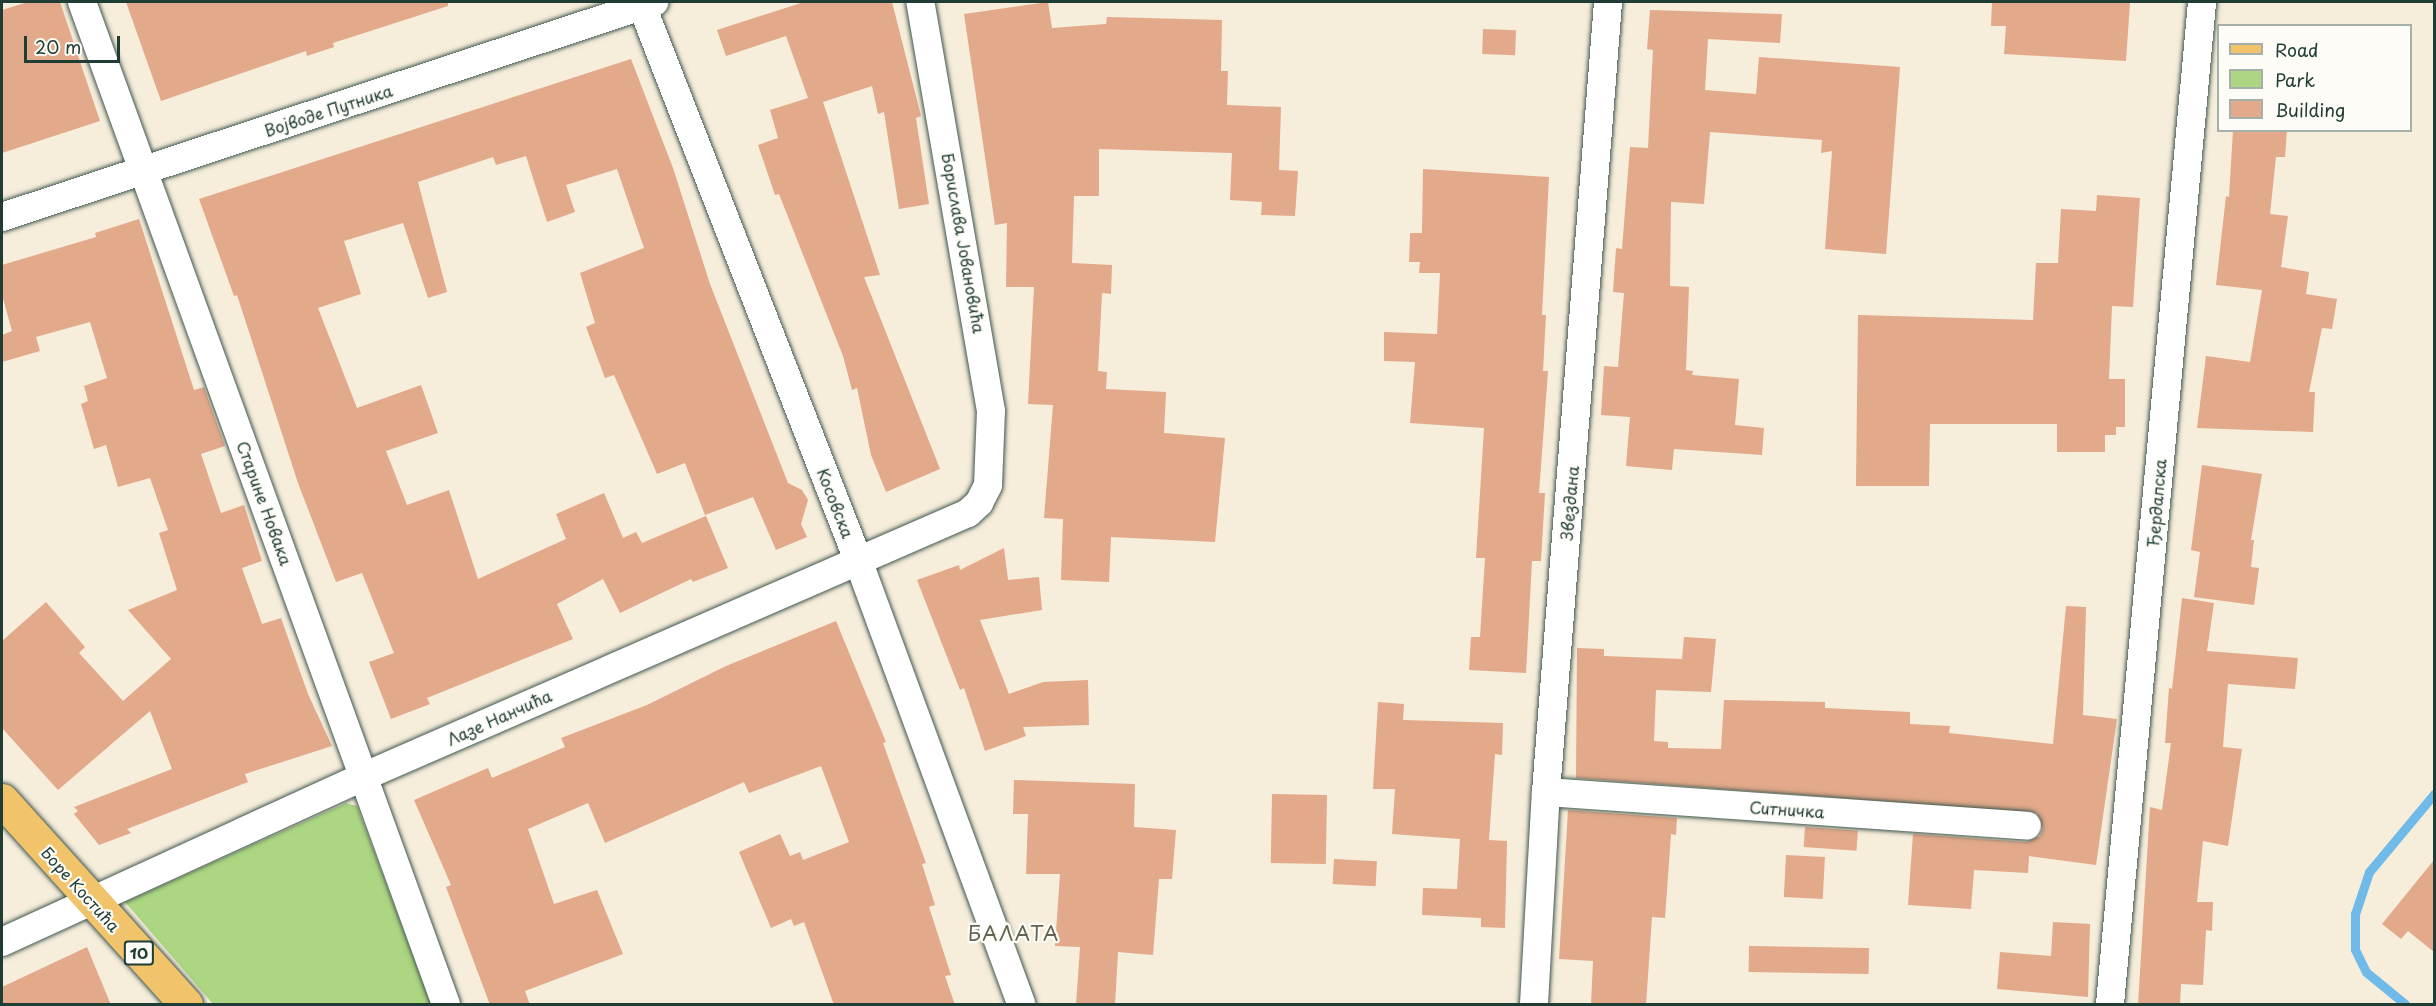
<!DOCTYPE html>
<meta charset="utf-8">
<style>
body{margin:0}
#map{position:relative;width:2436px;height:1006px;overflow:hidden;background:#f6eddb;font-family:"Playpen Sans",sans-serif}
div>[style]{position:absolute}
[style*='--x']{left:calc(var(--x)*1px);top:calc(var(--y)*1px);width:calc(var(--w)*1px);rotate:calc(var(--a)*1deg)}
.green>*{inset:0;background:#acd682}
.stream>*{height:9px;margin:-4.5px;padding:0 4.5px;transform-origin:4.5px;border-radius:4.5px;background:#6fbae8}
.building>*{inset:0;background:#e2a98a;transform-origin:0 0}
.roads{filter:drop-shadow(0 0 2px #3f574d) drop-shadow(0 0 2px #3f574d)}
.street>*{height:28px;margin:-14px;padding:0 14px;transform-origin:14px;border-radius:14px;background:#fff}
.primary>*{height:33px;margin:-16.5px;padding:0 16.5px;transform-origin:16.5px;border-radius:16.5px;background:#f1c36a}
span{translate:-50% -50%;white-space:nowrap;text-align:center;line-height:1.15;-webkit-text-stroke:4.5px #fdfcf7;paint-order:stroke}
.shield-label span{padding:2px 4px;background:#fdfcf7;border:2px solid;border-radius:4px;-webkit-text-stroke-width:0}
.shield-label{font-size:15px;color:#1f3d34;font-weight:700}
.street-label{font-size:16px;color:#1f3d34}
.quarter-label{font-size:20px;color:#636352;letter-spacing:1.5px}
.frame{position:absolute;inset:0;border:3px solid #1f3d34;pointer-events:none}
.legend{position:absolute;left:2217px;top:24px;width:195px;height:108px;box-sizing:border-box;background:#fdfcf7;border:2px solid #a4b0a9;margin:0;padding:8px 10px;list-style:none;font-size:18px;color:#1f3d34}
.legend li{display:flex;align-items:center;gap:12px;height:30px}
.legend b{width:30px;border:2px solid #a4b0a9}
.scale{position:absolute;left:24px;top:36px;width:96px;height:27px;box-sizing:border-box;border:3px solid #1f3d34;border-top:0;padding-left:8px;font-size:18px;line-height:21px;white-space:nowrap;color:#1f3d34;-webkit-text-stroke:4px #fdfcf7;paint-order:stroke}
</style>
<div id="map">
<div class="green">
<i style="clip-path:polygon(346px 803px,357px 806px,431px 1004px,213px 1004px,125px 902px)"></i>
</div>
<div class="stream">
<i style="--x:2405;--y:1004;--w:50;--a:-140.6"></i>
<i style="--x:2366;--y:972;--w:25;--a:-116"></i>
<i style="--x:2355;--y:949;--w:35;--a:-90"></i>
<i style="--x:2355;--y:914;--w:44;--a:-71.6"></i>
<i style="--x:2369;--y:872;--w:102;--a:-50.2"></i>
</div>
<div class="building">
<i style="clip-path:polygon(28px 2px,60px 2px,100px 121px,2px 153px,2px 10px)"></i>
<i style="clip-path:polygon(126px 2px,448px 2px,448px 6px,333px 43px,334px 47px,307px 56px,306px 51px,161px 101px)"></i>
<i style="clip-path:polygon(804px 2px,892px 2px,921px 116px,916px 118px,929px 204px,899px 209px,884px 112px,878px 114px,872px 86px,823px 102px,880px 275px,864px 277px,940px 469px,886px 492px,871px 455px,857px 388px,852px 390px,843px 356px,779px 194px,775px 195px,758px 145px,778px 138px,770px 110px,808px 98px,786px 36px,726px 56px,717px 30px)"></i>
<i style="clip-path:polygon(1048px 2px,1052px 28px,1106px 24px,1107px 17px,1222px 20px,1221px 71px,1228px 71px,1227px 105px,1281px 107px,1279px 170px,1298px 171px,1295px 216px,1261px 215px,1262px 202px,1230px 200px,1232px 153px,1099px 149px,1099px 196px,1074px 196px,1072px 263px,1112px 265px,1111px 294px,1102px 293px,1098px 371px,1107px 372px,1106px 389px,1166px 392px,1164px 433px,1225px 438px,1215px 542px,1111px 537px,1109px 582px,1061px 580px,1063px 519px,1044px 518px,1053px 405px,1028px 404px,1034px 287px,1006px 287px,1007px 223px,995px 225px,964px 14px)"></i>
<i style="clip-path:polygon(1992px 2px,2130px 3px,2126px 61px,2004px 54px,2006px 26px,1991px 26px)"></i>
<i style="clip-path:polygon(1650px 10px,1782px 14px,1780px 43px,1708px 39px,1705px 90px,1756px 94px,1759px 57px,1900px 67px,1886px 254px,1825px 249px,1832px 151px,1821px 153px,1822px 140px,1710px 132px,1704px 204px,1671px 202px,1670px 286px,1689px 287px,1686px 370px,1693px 371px,1692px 375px,1739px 379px,1735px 425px,1764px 428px,1762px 455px,1674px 449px,1672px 470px,1626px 466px,1630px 417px,1601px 415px,1604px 366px,1618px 367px,1624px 293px,1613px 292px,1616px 248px,1622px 249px,1630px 147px,1648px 148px,1653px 50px,1647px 49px)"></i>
<i style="left:1483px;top:29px;width:33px;height:25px;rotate:2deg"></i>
<i style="clip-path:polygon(631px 59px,673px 168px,710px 284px,788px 483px,802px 490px,808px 500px,801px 524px,807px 537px,776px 550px,753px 497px,705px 515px,685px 463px,657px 474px,614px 375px,605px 378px,586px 327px,595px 323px,580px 273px,644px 248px,617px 169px,566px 185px,575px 212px,547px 222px,526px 156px,496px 165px,493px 157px,418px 182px,447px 292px,428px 298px,403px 223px,344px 241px,361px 294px,318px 308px,357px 408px,421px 385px,438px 433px,386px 451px,407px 505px,449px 490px,478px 579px,566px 539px,556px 514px,604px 493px,623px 538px,636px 532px,642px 543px,706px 516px,728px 568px,693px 582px,691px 579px,620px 613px,603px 579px,557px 604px,573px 639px,427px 698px,430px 704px,391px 719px,369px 662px,394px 653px,362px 573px,336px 582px,298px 483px,237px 295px,234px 296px,199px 199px)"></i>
<i style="clip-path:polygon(2233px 130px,2287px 130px,2285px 157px,2276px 157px,2270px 214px,2288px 216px,2281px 267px,2309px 272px,2306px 294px,2337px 299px,2332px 329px,2322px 328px,2309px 392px,2315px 392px,2313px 432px,2197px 428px,2206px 356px,2250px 362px,2262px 290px,2216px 285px,2226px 196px,2229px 197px)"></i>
<i style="clip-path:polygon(1423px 169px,1549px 177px,1542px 315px,1546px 315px,1543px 371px,1548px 371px,1539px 493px,1545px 493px,1541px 561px,1532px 561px,1526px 673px,1469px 670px,1471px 637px,1480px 637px,1485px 558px,1476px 558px,1484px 428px,1410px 423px,1415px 362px,1384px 361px,1384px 332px,1437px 334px,1440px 273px,1419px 273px,1420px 262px,1409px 262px,1410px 233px,1422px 233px)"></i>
<i style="clip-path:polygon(2097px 195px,2140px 198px,2133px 307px,2112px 306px,2109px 379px,2125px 379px,2125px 427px,2116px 427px,2116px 435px,2105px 435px,2105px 452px,2057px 452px,2057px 424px,1930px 424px,1929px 486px,1856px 486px,1858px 315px,2033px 320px,2036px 263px,2058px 263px,2061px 209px,2096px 211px)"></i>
<i style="clip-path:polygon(139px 219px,194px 390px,204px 387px,225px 446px,201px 454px,221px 513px,244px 505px,262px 561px,242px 568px,262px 624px,281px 618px,308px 694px,332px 746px,245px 774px,248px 782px,127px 829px,131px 833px,99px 845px,74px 814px,78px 811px,74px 807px,172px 769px,150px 711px,58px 790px,2px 728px,2px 641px,46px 602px,85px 647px,79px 653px,123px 701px,171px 659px,128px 610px,177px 590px,159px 533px,168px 530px,150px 478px,118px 487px,106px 445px,94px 449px,81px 404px,88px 401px,84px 386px,107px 378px,90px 322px,36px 337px,40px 351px,2px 362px,2px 335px,12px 331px,2px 295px,2px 265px,96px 237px,95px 233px)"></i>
<i style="clip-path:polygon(2202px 465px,2262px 474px,2251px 540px,2254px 540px,2251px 567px,2259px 568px,2254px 605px,2194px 597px,2200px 552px,2191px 550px)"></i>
<i style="clip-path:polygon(1004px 548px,1008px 580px,1039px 577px,1042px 610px,980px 620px,1009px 694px,1043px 682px,1088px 680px,1089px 725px,1023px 727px,1026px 736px,985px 751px,964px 688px,960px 690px,917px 580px,959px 565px,960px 570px)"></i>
<i style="clip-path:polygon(2182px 598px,2214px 603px,2207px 651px,2298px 658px,2295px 689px,2228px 684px,2223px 747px,2242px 749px,2228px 846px,2203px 841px,2197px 902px,2213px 902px,2212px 931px,2206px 930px,2203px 985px,2181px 984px,2180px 1005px,2138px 1005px,2150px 807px,2162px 810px,2171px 743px,2165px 743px,2169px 688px,2172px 689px)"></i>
<i style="clip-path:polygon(2066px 606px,2086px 607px,2083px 715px,2117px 719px,2096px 865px,2029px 856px,2028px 873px,1974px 870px,1971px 909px,1908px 905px,1913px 834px,2026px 842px,2040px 836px,2043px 828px,2037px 813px,1576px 778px,1577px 648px,1604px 649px,1604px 656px,1682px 659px,1684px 637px,1716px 639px,1711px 692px,1656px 690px,1654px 741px,1668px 742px,1668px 748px,1721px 749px,1724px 700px,1825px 702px,1825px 708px,1910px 712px,1910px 724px,1950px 726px,1949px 733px,2053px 744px)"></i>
<i style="clip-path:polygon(836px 621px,886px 742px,883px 743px,926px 863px,922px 864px,935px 905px,929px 907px,951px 975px,945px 976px,955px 1005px,834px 1005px,804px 922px,794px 926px,791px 919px,771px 928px,739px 852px,780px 834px,790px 856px,800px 852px,803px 860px,849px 842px,821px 766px,749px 793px,744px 782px,605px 843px,588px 803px,528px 829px,554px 904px,597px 890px,623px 954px,525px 991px,530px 1005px,490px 1005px,446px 887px,451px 885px,414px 800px,488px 768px,492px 778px,565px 747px,561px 738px,647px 705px,726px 666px)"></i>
<i style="clip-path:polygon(1378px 702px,1404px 704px,1403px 720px,1503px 723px,1502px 755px,1495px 754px,1489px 840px,1507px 841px,1505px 928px,1481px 927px,1481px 918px,1422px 915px,1423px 888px,1457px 889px,1460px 839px,1392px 834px,1395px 789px,1373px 789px)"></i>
<i style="clip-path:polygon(1014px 780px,1135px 784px,1134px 827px,1176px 830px,1172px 879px,1159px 879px,1153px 955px,1118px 952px,1115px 1005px,1076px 1005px,1080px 947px,1055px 946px,1060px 874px,1026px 874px,1028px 814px,1013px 814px)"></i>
<i style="left:1272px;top:794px;width:55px;height:69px;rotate:1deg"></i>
<i style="clip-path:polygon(1568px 810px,1677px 818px,1676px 835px,1671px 834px,1665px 918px,1652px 917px,1646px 1005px,1591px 1005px,1593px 961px,1559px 959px)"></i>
<i style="left:1805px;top:827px;width:53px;height:20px;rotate:4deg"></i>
<i style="left:1786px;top:855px;width:39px;height:42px;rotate:3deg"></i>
<i style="left:1334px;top:859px;width:43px;height:25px;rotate:3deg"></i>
<i style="clip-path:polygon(2434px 860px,2434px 952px,2408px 931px,2401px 939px,2382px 924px)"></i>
<i style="clip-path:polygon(2053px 922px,2090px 924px,2088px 997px,1997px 989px,2000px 952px,2051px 956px)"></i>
<i style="left:1749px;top:946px;width:120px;height:26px;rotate:1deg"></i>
<i style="clip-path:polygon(87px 947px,111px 1005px,2px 1005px,2px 987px)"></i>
</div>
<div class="roads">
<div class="street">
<i style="--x:82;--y:2;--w:1066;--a:70.04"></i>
<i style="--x:642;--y:6;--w:595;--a:68.7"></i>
<i style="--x:858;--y:560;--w:473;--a:69.8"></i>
<i style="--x:2;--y:217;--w:687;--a:-18.25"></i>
<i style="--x:1546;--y:792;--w:482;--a:4"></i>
<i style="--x:2;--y:942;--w:399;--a:-24.6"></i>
<i style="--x:365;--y:776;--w:658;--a:-23.56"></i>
<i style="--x:968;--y:513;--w:15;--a:-42"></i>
<i style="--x:979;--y:503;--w:20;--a:-63"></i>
<i style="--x:988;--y:485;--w:74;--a:-87.7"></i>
<i style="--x:991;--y:411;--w:415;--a:-99.8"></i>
<i style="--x:1534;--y:1004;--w:212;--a:-86.8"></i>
<i style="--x:1546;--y:792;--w:792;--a:-85.51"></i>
<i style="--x:2110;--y:1004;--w:1006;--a:-84.75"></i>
</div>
<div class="primary">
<i style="--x:2;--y:800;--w:275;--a:48"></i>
</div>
</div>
<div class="shield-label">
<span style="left:139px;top:953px">10</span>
</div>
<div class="street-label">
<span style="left:328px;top:110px;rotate:-18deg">Војводе Путника</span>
<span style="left:964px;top:243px;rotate:80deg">Борислава Јовановића</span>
<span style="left:265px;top:503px;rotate:70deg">Старине Новака</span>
<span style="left:836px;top:503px;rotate:69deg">Косовска</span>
<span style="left:1569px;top:503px;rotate:-85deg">Звездана</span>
<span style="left:2156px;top:503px;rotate:-85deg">Ђердапска</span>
<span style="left:499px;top:717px;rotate:-24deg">Лазе Нанчића</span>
<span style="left:1787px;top:809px;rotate:4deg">Ситничка</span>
<span style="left:81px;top:889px;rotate:48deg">Боре Костића</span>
</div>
<div class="quarter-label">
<span style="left:1014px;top:933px">БАЛАТА</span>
</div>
<div class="frame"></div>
<ul class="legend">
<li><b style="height:8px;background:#f1c36a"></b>Road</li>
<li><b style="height:16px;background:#acd682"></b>Park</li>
<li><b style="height:16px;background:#e2a98a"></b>Building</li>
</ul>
<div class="scale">20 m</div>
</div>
